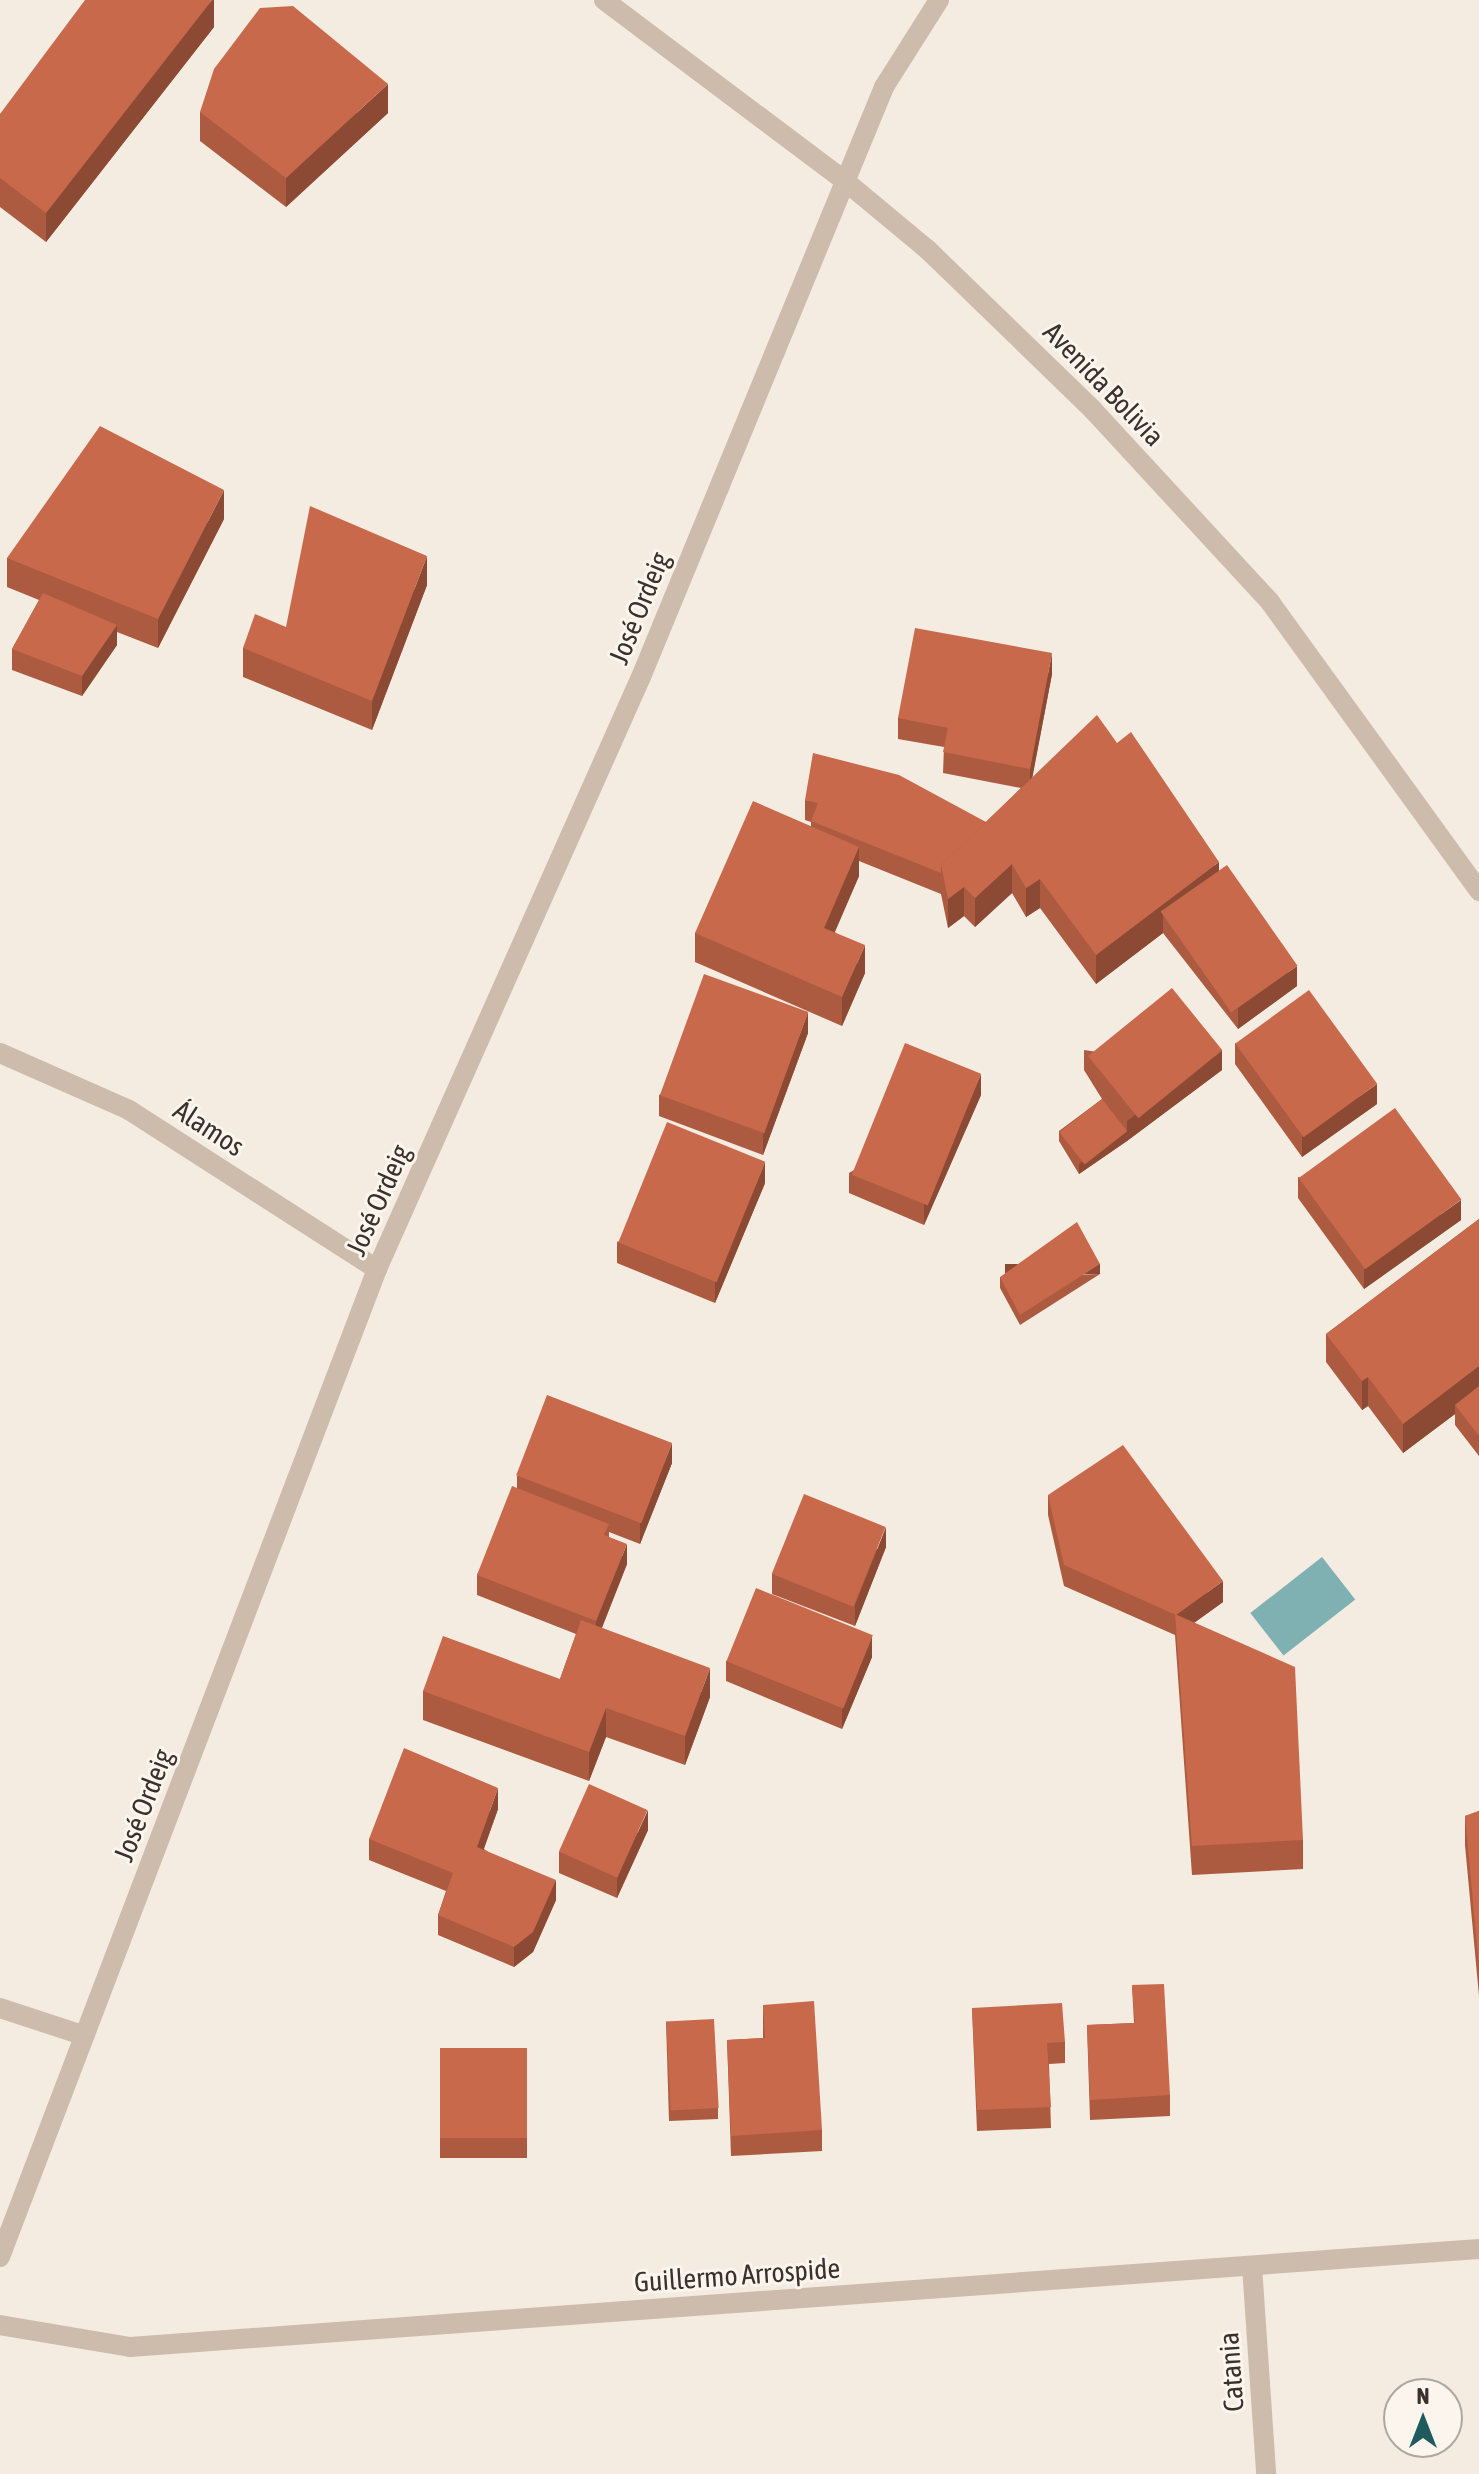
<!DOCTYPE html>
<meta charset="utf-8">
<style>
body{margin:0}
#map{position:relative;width:1479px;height:2474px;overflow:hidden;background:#f4ebe1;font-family:"Asap Condensed",sans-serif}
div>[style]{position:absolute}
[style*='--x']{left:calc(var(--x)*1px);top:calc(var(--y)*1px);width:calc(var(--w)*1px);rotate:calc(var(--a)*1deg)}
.water>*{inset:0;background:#7fb0b2;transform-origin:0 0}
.minor>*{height:20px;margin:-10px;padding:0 10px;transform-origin:10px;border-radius:10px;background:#cdbbac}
.wall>*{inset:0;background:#ac5a40;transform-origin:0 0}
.shaded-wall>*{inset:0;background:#8c4a34;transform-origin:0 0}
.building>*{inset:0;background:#c8694b;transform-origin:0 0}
span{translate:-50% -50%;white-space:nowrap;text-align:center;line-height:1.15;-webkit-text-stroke:6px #fbf5ee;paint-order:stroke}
.street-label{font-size:28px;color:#3b302b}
.north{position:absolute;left:1383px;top:2378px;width:80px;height:80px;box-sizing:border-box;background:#fbf5ee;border:2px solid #aea6a0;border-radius:50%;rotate:0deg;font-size:22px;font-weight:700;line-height:32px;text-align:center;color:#3b302b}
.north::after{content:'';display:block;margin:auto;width:28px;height:36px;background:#1f5a5e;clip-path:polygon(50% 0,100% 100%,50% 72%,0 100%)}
</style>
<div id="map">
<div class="water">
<i style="left:1322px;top:1557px;width:54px;height:91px;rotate:52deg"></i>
</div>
<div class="minor">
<i style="--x:604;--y:0;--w:301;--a:36.9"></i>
<i style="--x:845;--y:181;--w:107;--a:39.7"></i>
<i style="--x:927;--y:249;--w:231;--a:44.1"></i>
<i style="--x:1093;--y:410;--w:261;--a:47.3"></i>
<i style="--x:1270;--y:602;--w:357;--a:54.1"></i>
<i style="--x:0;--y:1053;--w:141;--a:23.8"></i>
<i style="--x:129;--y:1110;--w:295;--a:32.7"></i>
<i style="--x:0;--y:2008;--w:89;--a:18.2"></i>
<i style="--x:0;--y:2257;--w:1057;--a:-69.11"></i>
<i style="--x:377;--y:1269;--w:648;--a:-65.97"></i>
<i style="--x:641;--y:677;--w:638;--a:-67.61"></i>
<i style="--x:884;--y:87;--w:103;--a:-57.7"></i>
<i style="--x:1252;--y:2266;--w:208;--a:86.1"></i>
<i style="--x:0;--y:2325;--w:132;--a:9.6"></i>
<i style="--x:130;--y:2347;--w:1353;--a:-4.16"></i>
</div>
<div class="wall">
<i style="clip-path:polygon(214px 0,214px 27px,46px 242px,0 207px,0 114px)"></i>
<i style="clip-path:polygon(200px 112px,388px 113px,286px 207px,200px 141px)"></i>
<i style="clip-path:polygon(224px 519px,158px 648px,117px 632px,117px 645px,82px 696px,12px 670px,12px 649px,39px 600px,7px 587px,7px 558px)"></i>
<i style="clip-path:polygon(427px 585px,372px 730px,243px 677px,243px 648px,286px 627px)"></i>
<i style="clip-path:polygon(1052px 674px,1032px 778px,1117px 743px,1219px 871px,1297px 986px,1238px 1029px,1163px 933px,1096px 984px,1040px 908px,1026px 917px,1012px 893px,975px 927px,964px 916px,948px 928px,941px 894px,859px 861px,859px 876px,835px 932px,865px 973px,842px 1026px,695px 962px,695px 933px,811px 826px,811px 822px,805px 820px,805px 800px,986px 822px,1021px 788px,943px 773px,944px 747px,898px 739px,898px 718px)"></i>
<i style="clip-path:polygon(808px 1033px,763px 1155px,659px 1116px,659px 1095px)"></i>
<i style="clip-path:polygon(1235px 1043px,1377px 1104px,1302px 1157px,1235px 1064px)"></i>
<i style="clip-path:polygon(1084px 1050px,1222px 1070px,1127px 1141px,1079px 1174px,1059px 1141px,1059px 1131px,1102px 1099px,1084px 1070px)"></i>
<i style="clip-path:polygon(981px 1095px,924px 1225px,849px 1193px,849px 1173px)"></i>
<i style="clip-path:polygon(1298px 1177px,1461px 1220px,1364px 1289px,1298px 1198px)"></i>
<i style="clip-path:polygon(765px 1183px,715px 1303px,617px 1263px,617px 1242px)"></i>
<i style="clip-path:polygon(1479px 1219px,1479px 1456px,1455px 1425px,1455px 1414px,1403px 1453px,1368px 1406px,1362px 1410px,1326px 1362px,1326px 1334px)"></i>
<i style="clip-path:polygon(1100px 1274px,1020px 1325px,1000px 1288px,1000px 1277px)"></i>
<i style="clip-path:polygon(672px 1463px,640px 1544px,609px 1532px,609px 1537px,627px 1564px,602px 1628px,710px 1697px,685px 1765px,606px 1737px,589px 1781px,423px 1720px,423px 1691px,560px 1679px,576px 1634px,477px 1595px,477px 1575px,517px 1488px,517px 1476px)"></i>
<i style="clip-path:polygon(1048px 1495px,1223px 1602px,1194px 1623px,1303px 1840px,1303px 1869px,1192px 1875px,1175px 1635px,1064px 1586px,1048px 1515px)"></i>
<i style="clip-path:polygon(886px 1547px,855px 1626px,772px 1594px,772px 1574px)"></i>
<i style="clip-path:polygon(872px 1657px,842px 1729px,726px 1681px,726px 1661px)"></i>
<i style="clip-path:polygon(498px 1809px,484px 1849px,556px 1900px,533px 1952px,514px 1967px,438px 1935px,438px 1915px,446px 1891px,369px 1860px,369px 1839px)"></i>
<i style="clip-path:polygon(1479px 1811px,1479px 1996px,1465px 1845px,1465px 1816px)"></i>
<i style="clip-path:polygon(648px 1830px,617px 1898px,559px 1873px,559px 1852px)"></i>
<i style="clip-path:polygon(1132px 1985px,1170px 2095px,1170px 2116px,1090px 2120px,1087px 2025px,1134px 2023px)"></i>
<i style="clip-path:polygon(763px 2005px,822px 2130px,822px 2151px,731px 2156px,727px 2040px,763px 2038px)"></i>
<i style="clip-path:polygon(972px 2008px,1065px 2042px,1065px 2063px,1049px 2064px,1051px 2128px,977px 2131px)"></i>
<i style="clip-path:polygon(666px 2021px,718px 2108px,718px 2119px,669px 2121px)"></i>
<i style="left:440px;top:2048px;width:87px;height:110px"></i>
</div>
<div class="shaded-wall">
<i style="clip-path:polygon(212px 0,214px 0,214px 27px,46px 242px,46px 213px)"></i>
<i style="clip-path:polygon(388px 84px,388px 113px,286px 207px,286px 178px)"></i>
<i style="clip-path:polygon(224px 490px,224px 519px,158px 648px,158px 619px)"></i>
<i style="clip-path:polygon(427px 556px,427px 585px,372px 730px,372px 701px)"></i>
<i style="clip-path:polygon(117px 625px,117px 645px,82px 696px,82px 676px)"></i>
<i style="clip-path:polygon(1052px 653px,1052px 674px,1030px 790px,1030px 769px)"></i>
<i style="clip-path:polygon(859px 847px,859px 876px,824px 956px,824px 928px)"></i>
<i style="clip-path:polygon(1219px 862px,1219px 891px,1163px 914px,1163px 933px,1096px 984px,1096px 955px)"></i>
<i style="clip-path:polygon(1012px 864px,1012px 893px,975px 927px,975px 898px)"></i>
<i style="clip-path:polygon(1040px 879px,1040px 908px,1026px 917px,1026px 888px)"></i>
<i style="clip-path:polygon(964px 887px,964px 916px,948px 928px,948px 899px)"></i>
<i style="clip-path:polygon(865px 945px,865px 973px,842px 1026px,842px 997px)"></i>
<i style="clip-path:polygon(1297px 966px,1297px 986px,1238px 1029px,1238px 1008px)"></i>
<i style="clip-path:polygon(808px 1012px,808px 1033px,763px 1155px,763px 1135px)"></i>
<i style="clip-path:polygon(1222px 1050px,1222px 1070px,1127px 1141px,1079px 1174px,1079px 1164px,1127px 1131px,1127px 1121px)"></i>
<i style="clip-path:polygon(981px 1074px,981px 1095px,924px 1225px,924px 1205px)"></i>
<i style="clip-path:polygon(1377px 1084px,1377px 1104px,1302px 1157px,1302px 1137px)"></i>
<i style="clip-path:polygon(765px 1162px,765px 1183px,715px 1303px,715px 1282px)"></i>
<i style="clip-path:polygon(1461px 1200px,1461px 1220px,1364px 1289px,1364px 1269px)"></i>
<i style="left:1100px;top:1264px;width:10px;height:95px;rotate:90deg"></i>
<i style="clip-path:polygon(1479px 1366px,1479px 1395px,1455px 1405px,1455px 1414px,1403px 1453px,1403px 1424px)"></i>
<i style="clip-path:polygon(1368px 1377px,1368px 1406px,1362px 1410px,1362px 1381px)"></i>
<i style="clip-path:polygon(672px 1443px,672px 1463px,640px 1544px,640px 1524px)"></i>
<i style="clip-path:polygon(886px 1527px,886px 1547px,855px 1626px,855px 1605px)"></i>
<i style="clip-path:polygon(627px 1544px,627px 1564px,596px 1642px,596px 1621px)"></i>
<i style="clip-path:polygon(1223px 1581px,1223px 1602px,1177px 1635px,1176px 1615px)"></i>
<i style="clip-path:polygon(872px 1636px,872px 1657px,842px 1729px,842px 1709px)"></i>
<i style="clip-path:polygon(710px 1668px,710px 1697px,685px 1765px,685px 1736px)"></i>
<i style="clip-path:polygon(606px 1708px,606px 1737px,589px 1781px,589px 1752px)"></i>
<i style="clip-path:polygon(498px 1788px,498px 1809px,477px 1867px,477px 1847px)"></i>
<i style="clip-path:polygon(648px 1810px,648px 1830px,617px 1898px,617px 1878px)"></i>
<i style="clip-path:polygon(556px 1880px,556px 1900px,533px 1952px,514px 1967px,514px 1947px)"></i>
</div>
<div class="building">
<i style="clip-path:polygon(85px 0,212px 0,46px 213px,0 178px,0 114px)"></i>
<i style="clip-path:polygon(293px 6px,388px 84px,286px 178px,200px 112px,214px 69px,260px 8px)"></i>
<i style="clip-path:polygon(100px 426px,224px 490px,158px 619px,7px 558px)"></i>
<i style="clip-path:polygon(310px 506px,427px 556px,372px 701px,243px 648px,255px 614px,286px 627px)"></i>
<i style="clip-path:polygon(43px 593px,117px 625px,82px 676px,12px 649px)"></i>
<i style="clip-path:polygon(915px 628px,1052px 653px,1030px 769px,943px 752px,948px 728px,898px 718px)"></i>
<i style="clip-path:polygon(1097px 715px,1117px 743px,1131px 732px,1219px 862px,1096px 955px,1040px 879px,1026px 888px,1012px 864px,975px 898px,964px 887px,948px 899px,941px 865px)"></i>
<i style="clip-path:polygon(813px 753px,899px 775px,986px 822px,941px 865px,941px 873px,811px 821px,818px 803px,805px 800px)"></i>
<i style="clip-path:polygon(753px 801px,859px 847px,824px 928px,865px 945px,842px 997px,695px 933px)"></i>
<i style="left:1227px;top:865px;width:123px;height:81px;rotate:55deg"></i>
<i style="left:704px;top:974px;width:111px;height:129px;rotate:20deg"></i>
<i style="left:1172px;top:988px;width:80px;height:108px;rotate:51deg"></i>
<i style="left:1309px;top:990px;width:116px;height:91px;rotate:54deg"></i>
<i style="left:905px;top:1043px;width:82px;height:142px;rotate:22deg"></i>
<i style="left:1102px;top:1099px;width:41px;height:54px;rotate:52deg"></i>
<i style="left:1395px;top:1108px;width:113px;height:119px;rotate:54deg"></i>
<i style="left:667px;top:1122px;width:106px;height:130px;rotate:22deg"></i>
<i style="clip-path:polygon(1479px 1219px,1479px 1366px,1403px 1424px,1368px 1377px,1362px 1381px,1326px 1334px)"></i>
<i style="clip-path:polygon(1077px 1222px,1100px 1264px,1020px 1315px,1000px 1277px)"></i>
<i style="clip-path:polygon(1479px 1386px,1479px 1436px,1455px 1405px)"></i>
<i style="left:547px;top:1395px;width:134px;height:86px;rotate:21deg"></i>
<i style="clip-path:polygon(1123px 1445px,1223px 1581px,1176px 1615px,1064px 1565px,1048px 1495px)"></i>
<i style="clip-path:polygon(512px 1486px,609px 1524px,604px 1535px,627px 1544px,596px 1621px,477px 1575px)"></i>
<i style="left:804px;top:1494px;width:88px;height:86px;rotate:22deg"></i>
<i style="left:756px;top:1588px;width:126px;height:79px;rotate:22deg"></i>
<i style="clip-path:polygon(1175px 1614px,1295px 1667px,1303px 1840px,1192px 1846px)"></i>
<i style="clip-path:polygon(581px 1620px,710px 1668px,685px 1736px,606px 1708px,589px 1752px,423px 1691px,443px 1636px,560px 1679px)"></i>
<i style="clip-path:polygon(404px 1748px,498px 1788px,477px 1847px,556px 1880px,533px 1932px,514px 1947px,438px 1915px,453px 1873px,369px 1839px)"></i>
<i style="left:589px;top:1784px;width:64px;height:74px;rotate:24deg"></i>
<i style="clip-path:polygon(1479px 1811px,1479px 1967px,1465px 1816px)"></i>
<i style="clip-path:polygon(1164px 1984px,1170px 2095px,1090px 2100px,1087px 2025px,1135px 2023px,1132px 1985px)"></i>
<i style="clip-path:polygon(814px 2001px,822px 2130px,731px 2136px,727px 2040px,765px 2038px,763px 2005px)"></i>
<i style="clip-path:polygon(1062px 2003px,1065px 2042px,1047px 2043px,1051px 2107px,977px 2110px,972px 2008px)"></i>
<i style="left:714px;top:2019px;width:89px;height:48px;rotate:87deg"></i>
<i style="left:440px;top:2048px;width:87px;height:90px"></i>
</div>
<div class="street-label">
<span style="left:1104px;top:384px;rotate:46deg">Avenida Bolivia</span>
<span style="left:639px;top:608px;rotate:-68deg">José Ordeig</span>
<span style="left:209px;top:1128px;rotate:33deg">Álamos</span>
<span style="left:378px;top:1200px;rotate:-66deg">José Ordeig</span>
<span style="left:143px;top:1805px;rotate:-69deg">José Ordeig</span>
<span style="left:737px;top:2275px;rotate:-4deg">Guillermo Arrospide</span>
<span style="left:1231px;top:2372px;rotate:-94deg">Catania</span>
</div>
<div class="north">N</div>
</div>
